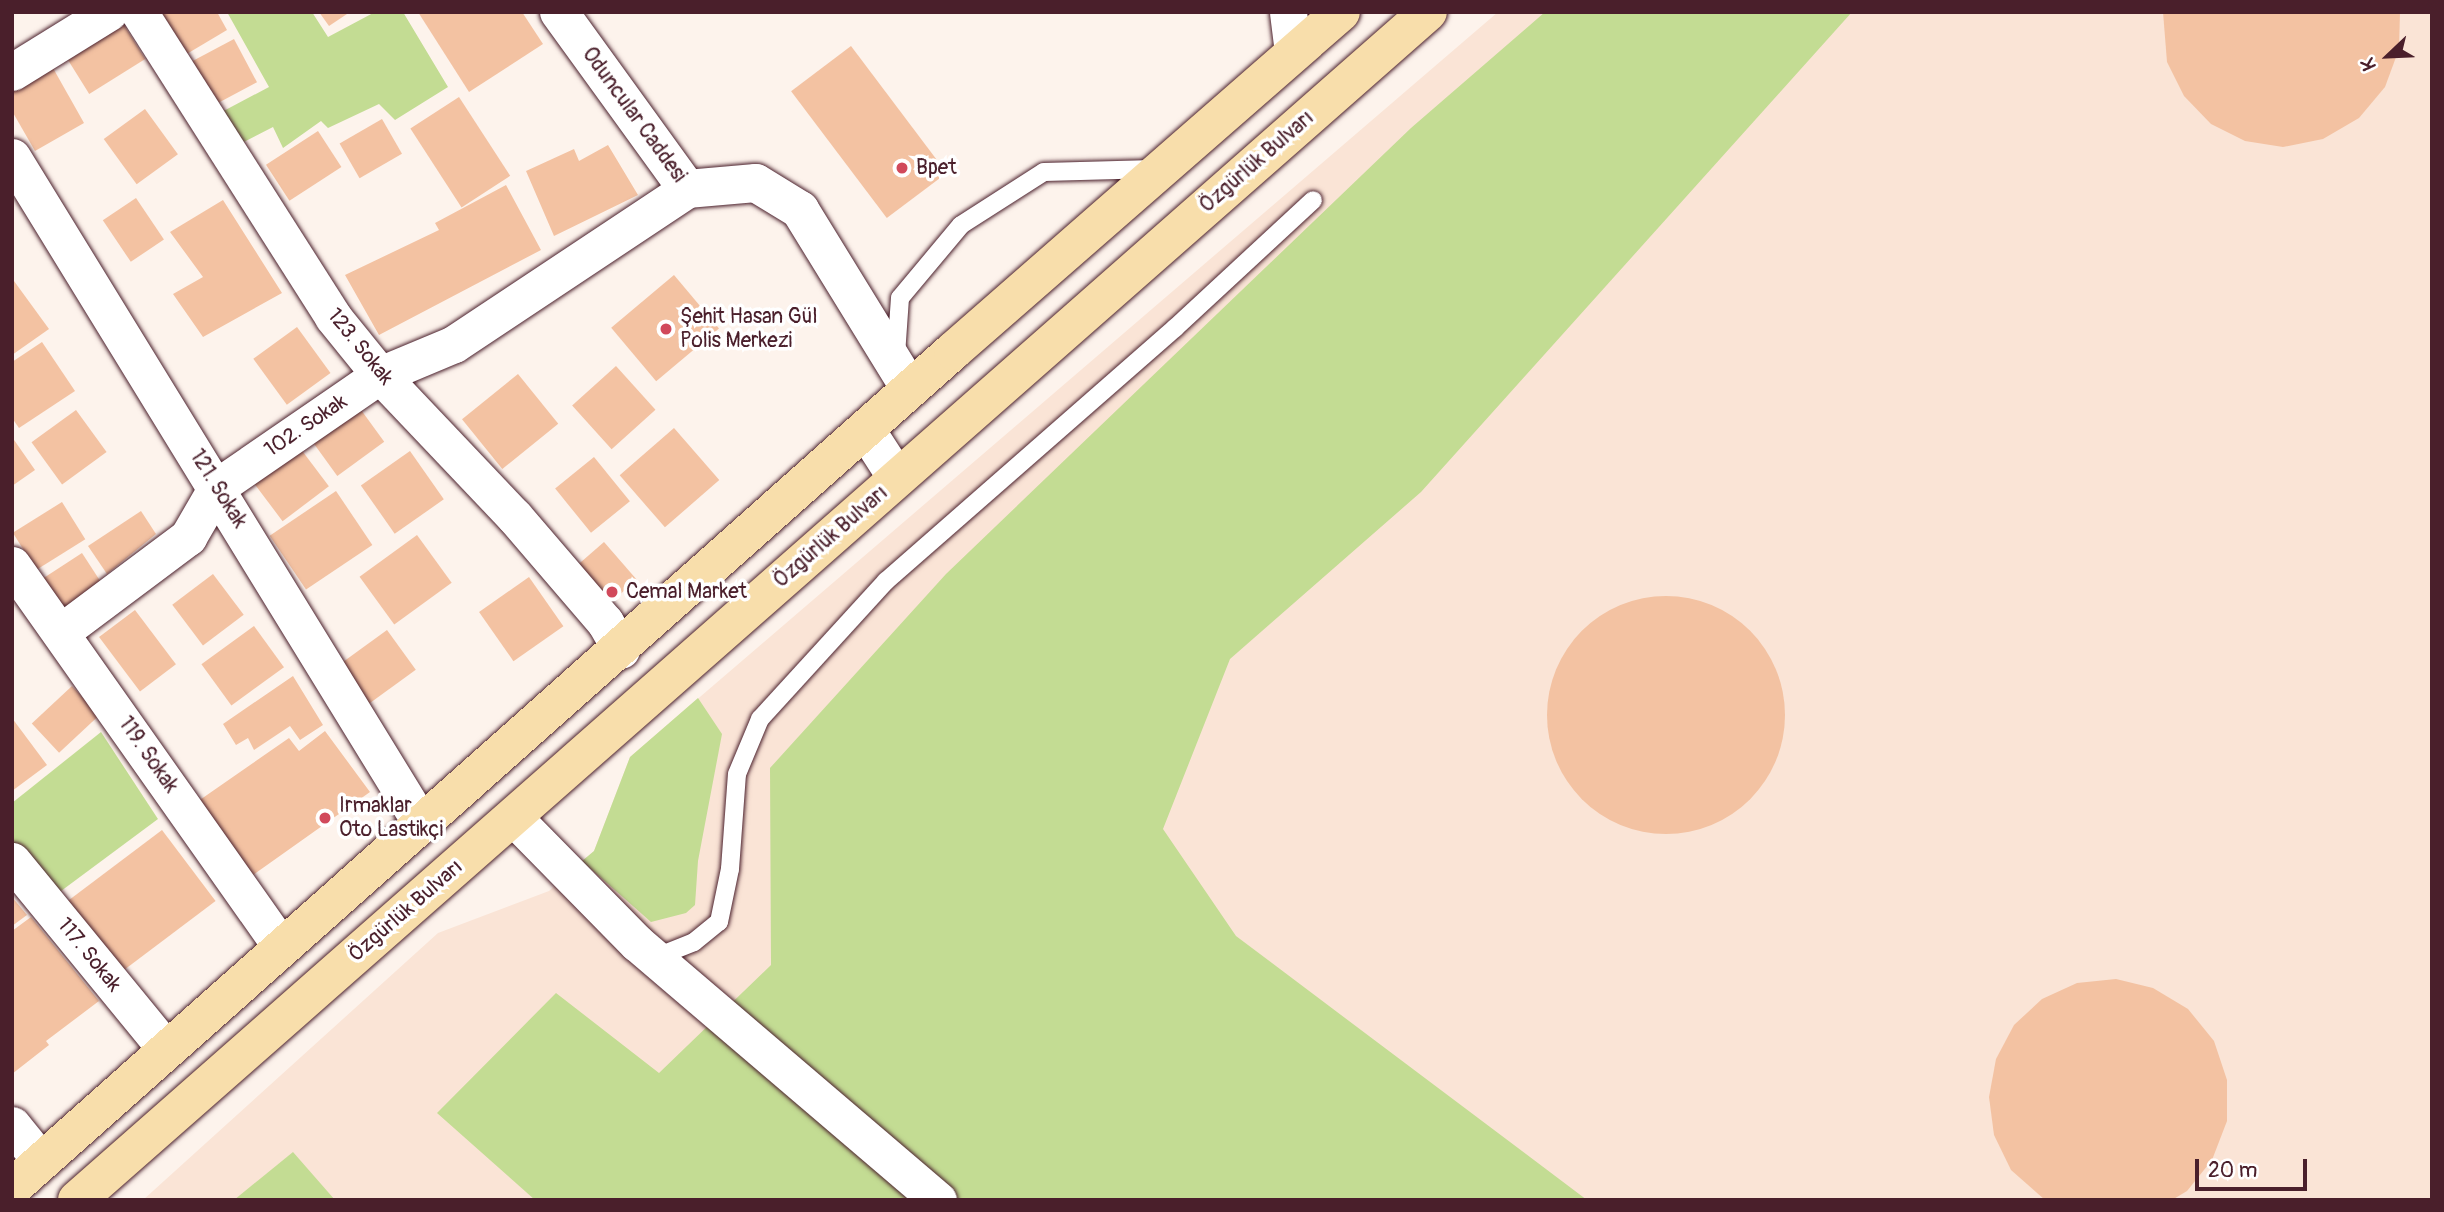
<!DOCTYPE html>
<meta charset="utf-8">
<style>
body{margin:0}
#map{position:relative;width:2444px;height:1212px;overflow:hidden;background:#fdf3ec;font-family:Pangolin,sans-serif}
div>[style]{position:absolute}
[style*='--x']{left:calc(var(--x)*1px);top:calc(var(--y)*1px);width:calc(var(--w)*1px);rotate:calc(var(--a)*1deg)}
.built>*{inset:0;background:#fae4d6}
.green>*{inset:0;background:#c3dc93}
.building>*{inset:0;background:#f3c2a2;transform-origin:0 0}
.round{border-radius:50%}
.roads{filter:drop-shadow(0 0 2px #4a1f2b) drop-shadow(0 0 2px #4a1f2b)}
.lane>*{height:18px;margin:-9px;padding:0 9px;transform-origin:9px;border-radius:9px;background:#fff}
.street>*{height:37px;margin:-18.5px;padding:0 18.5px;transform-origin:18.5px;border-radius:18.5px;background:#fff}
.secondary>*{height:38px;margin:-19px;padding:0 19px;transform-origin:19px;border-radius:19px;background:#fff}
.primary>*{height:38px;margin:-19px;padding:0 19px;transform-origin:19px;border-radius:19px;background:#f8deab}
.dots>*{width:19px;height:19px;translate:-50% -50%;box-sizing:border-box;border:4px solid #fff;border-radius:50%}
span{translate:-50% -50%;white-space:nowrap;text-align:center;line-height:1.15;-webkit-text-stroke:7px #fff;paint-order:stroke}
.street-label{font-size:21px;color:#4a1f2b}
.poi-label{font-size:21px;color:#4a1f2b}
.left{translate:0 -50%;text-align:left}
.frame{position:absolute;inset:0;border:14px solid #4a1f2b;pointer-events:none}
.north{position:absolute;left:2353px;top:21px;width:70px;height:70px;-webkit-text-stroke:5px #fff;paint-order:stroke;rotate:247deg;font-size:19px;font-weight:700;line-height:28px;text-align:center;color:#4a1f2b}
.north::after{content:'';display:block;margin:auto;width:24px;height:32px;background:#4a1f2b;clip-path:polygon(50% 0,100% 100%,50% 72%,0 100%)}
.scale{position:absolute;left:2195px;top:1159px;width:112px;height:32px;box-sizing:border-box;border:4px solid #4a1f2b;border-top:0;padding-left:9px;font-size:21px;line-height:24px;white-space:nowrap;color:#4a1f2b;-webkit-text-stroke:5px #fff;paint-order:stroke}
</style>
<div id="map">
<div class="built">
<i style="clip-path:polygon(1498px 12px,2432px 12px,2432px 1200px,143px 1200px,438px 933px,549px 891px,594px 851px,630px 757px)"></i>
</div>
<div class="green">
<i style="clip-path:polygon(227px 12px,312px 12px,328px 37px,375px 12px,403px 12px,448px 87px,395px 120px,379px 104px,328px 128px,321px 121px,283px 148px,273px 127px,240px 144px,216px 115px,269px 87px)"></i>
<i style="clip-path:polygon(1545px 12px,1852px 12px,1421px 492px,1230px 659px,1163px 829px,1236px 936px,1587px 1200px,535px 1200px,437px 1113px,556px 993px,659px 1073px,771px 965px,770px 768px,946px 574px,1411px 128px)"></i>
<i style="clip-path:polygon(698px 698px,722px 734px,698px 861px,695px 905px,686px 913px,651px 922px,582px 861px,594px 851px,630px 757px)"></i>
<i style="clip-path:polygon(101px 732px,158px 819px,57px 894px,12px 841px,12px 803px)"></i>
<i style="clip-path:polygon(293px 1152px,335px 1200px,234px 1200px)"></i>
</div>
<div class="building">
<i style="clip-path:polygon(159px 12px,217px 12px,227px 30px,185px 55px)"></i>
<i style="clip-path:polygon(319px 12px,350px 12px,329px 26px)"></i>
<i style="clip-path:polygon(418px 12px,522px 12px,543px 44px,469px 92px)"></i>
<i style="clip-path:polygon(2163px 12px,2400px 12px,2399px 49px,2385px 87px,2359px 118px,2323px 139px,2283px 147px,2245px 141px,2211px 124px,2184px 96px,2167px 62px)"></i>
<i style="left:124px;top:25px;width:40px;height:66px;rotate:58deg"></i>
<i style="left:234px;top:39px;width:49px;height:49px;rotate:62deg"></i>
<i style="left:851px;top:46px;width:159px;height:75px;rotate:53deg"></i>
<i style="clip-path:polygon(53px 68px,84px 123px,35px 151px,12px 111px,12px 91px)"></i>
<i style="left:459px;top:97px;width:94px;height:58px;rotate:57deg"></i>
<i style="left:145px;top:109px;width:56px;height:51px;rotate:54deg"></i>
<i style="left:382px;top:119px;width:40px;height:49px;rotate:60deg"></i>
<i style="left:318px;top:131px;width:43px;height:62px;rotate:57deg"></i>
<i style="clip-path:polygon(608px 145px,638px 195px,554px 236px,526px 171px,574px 149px,579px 161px)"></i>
<i style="clip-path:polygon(506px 185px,541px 250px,379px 335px,345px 275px,439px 230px,435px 223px)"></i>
<i style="left:136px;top:198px;width:50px;height:40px;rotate:56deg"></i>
<i style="clip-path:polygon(223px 200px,282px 293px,203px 337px,173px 294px,203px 277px,170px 232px)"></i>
<i style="left:674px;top:275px;width:70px;height:82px;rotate:50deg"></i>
<i style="clip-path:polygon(14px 281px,49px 329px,12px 355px,12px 282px)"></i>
<i style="left:297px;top:327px;width:57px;height:54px;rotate:54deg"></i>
<i style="clip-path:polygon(42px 342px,75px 391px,19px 428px,12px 418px,12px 362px)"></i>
<i style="left:616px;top:366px;width:59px;height:59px;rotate:48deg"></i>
<i style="left:518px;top:374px;width:64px;height:72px;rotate:51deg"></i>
<i style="left:356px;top:403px;width:48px;height:58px;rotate:54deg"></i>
<i style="left:76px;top:410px;width:52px;height:55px;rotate:54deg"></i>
<i style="left:674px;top:428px;width:69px;height:72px;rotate:49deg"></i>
<i style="clip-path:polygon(12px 437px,35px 470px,12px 486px)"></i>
<i style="left:297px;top:444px;width:53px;height:58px;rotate:53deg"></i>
<i style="left:410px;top:451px;width:59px;height:60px;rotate:55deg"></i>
<i style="left:594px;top:457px;width:57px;height:50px;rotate:51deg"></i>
<i style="left:336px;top:491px;width:65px;height:80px;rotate:56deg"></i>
<i style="left:62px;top:502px;width:44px;height:58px;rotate:58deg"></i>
<i style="clip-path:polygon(141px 511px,156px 534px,107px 574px,88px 546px)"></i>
<i style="left:417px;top:535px;width:59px;height:71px;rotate:54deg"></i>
<i style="left:604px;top:542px;width:50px;height:35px;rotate:49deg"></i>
<i style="left:82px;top:553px;width:37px;height:48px;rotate:57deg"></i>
<i style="left:213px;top:574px;width:51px;height:51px;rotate:53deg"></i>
<i style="left:529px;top:577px;width:60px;height:61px;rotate:55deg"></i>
<i class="round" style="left:1547px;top:596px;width:238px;height:238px"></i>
<i style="left:135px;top:610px;width:68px;height:45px;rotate:53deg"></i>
<i style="left:254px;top:626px;width:51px;height:65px;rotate:54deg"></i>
<i style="left:387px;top:630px;width:49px;height:63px;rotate:54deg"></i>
<i style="clip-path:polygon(293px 676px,323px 725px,300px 740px,290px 726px,254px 750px,248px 738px,236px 745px,223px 724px)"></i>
<i style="left:72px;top:686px;width:40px;height:55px;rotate:47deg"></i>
<i style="clip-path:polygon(12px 718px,47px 765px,12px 791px)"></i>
<i style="clip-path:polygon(325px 731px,370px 792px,246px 880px,194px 804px,289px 738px,299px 751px)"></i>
<i style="left:162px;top:830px;width:89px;height:123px;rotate:53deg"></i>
<i style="clip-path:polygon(12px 897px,27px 915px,12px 926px)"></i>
<i style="clip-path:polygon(31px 917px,99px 1001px,46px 1041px,49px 1045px,12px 1074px,12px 931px)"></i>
<i style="clip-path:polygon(2116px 979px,2153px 988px,2188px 1009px,2214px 1041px,2227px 1080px,2227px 1121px,2212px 1160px,2187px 1191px,2172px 1200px,2045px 1200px,2011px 1170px,1994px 1135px,1989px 1097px,1996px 1059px,2014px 1025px,2042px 999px,2077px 983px)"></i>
</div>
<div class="roads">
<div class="lane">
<i style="--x:896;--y:355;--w:57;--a:-86"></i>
<i style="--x:900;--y:298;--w:95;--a:-50.1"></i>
<i style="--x:961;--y:225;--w:98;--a:-32.6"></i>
<i style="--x:1044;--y:172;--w:110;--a:-1.6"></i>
<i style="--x:654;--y:958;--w:43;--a:-21.8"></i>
<i style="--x:694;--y:942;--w:32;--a:-39"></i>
<i style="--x:719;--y:922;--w:54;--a:-78.3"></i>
<i style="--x:730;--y:869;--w:95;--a:-85.8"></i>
<i style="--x:737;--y:774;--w:60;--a:-67.3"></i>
<i style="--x:760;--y:719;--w:187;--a:-47.6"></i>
<i style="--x:886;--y:581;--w:384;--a:-41.2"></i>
<i style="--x:1175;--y:328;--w:188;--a:-42.8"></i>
</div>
<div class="street">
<i style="--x:139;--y:12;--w:361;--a:57.5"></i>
<i style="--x:333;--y:317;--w:75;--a:51"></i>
<i style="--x:380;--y:375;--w:195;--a:46.5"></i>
<i style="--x:514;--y:516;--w:140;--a:49.4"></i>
<i style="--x:605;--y:622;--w:32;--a:60"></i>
<i style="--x:1288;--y:12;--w:41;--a:83"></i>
<i style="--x:12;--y:72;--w:114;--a:-31.7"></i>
<i style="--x:12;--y:157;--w:782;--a:58.45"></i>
<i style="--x:12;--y:565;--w:467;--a:54.8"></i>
<i style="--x:61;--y:632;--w:159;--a:-36.8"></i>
<i style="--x:188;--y:537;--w:58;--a:-59.9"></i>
<i style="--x:217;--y:487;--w:198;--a:-34.5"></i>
<i style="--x:380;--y:375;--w:80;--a:-22.7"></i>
<i style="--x:454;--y:344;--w:280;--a:-33.6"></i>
<i style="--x:513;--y:817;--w:177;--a:45.5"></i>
<i style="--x:637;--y:943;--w:396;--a:40.5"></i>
<i style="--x:12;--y:861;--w:243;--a:50.7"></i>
<i style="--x:12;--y:1125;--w:46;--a:51.1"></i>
</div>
<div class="secondary">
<i style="--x:559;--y:12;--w:218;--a:54.1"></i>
<i style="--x:687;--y:189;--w:69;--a:-5"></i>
<i style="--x:756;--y:183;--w:52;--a:31.5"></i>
<i style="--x:800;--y:210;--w:210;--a:58.4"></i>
<i style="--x:866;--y:430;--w:57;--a:57.1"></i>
</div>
<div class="primary">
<i style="--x:12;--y:1188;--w:1259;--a:-41.65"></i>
<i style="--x:953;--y:351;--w:515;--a:-41.14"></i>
<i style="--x:77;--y:1200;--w:1799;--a:-41.33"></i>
</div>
</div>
<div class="dots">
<i style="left:902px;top:168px;background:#d1495b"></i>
<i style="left:666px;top:329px;background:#d1495b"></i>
<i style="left:612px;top:592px;background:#d1495b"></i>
<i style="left:325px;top:818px;background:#d1495b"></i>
</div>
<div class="street-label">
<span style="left:634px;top:115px;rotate:54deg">Oduncular Caddesi</span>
<span style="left:1257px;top:162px;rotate:-41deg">Özgürlük Bulvarı</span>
<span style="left:360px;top:347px;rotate:51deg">123. Sokak</span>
<span style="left:306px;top:426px;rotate:-34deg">102. Sokak</span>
<span style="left:218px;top:489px;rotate:58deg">121. Sokak</span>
<span style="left:831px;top:537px;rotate:-41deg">Özgürlük Bulvarı</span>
<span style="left:148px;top:755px;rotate:55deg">119. Sokak</span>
<span style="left:406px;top:911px;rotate:-41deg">Özgürlük Bulvarı</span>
<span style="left:89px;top:955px;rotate:51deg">117. Sokak</span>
</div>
<div class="poi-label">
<span class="left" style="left:916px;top:168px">Bpet</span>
<span class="left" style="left:680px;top:329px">Şehit Hasan Gül<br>Polis Merkezi</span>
<span class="left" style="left:626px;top:592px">Cemal Market</span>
<span class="left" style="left:339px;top:818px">Irmaklar<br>Oto Lastikçi</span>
</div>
<div class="frame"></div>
<div class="north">K</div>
<div class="scale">20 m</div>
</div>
